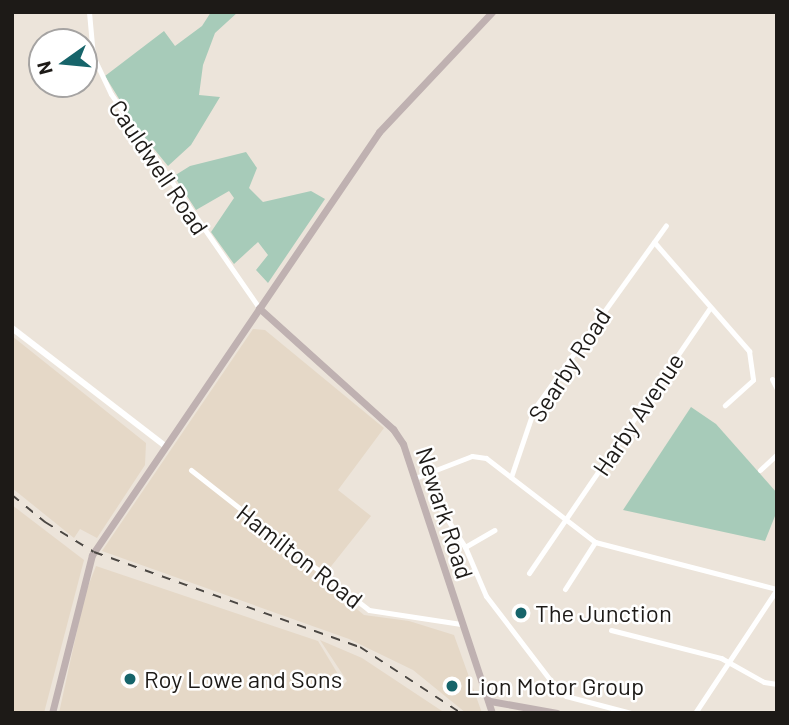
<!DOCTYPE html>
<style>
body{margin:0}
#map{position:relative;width:789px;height:725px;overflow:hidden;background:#ece4da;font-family:Barlow,sans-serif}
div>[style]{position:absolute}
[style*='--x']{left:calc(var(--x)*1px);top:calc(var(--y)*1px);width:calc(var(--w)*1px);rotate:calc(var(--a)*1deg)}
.built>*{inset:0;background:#e5d8c7}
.green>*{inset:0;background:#a7cbb9}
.minor>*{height:5px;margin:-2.5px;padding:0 2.5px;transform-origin:2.5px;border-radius:2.5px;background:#fff}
.tertiary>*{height:6px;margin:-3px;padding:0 3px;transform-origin:3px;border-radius:3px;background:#fff}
.secondary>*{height:7px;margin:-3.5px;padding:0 3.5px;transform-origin:3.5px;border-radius:3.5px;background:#bfb1b1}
.rail>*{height:2px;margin-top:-1px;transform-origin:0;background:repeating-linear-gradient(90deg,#4b4743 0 9px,transparent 0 18px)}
.dots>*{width:19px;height:19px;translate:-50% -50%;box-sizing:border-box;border:4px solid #fff;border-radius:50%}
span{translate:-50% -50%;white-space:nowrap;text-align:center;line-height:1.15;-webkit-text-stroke:5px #fff;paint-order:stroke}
.street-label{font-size:24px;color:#1d1a17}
.poi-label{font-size:24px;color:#1d1a17}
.left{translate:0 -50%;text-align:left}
.frame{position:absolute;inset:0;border:14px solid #1d1a17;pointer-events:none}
.north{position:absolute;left:28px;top:28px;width:70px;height:70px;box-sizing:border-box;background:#fff;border:2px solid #a5a3a2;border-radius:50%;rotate:255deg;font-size:19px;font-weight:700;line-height:28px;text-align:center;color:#1d1a17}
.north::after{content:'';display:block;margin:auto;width:24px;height:32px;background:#16646a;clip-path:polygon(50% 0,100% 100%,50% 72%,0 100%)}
</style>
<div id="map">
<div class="built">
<i style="clip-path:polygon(253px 329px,265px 330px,384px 428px,338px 490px,371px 516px,321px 579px,364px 615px,409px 621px,454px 635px,482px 713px,466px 713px,413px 670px,349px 639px,102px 551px)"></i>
<i style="clip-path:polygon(12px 336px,146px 443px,145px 465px,97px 538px,80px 529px,74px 538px,12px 488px)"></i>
<i style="clip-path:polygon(12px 505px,84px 560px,44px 713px,12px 713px)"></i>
<i style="clip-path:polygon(96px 566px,318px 641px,344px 684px,347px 681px,320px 640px,362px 658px,445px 713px,59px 713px,85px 594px)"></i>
</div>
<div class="green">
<i style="clip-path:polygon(211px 12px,238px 12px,215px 33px,203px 65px,199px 95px,220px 97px,191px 145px,168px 166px,137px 128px,105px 76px,164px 31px,175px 46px,202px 26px)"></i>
<i style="clip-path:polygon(246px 152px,257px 168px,249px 188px,263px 202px,311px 191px,325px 199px,268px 283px,256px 270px,268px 255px,258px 242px,234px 264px,211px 232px,234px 198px,229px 191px,196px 210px,174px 176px,190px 166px)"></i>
<i style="clip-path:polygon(691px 407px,716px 424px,777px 493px,777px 511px,765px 541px,623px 510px)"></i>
</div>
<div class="minor">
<i style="--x:89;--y:12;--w:44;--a:84.8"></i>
<i style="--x:93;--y:56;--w:42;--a:64.7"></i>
<i style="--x:111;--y:94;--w:260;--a:55.3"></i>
<i style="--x:654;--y:242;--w:145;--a:48.9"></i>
<i style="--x:749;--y:351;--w:29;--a:82"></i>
<i style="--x:753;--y:380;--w:38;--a:138"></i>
<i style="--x:772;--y:379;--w:11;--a:63"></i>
<i style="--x:191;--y:470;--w:226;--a:38.2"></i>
<i style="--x:369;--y:610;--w:93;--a:8.7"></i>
<i style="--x:760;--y:470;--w:23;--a:-43"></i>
<i style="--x:429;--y:472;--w:35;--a:74"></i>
<i style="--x:439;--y:506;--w:49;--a:57.6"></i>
<i style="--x:465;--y:547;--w:53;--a:66.8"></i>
<i style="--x:486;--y:596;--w:117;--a:52.6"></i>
<i style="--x:557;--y:689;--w:11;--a:38"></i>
<i style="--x:566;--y:696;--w:67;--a:14.7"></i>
<i style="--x:511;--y:477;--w:72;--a:-71.3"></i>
<i style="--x:534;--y:409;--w:226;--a:-54.3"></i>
<i style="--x:415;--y:478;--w:61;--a:-21.1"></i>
<i style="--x:472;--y:456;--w:14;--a:8"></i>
<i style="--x:486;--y:458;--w:138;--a:37.6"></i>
<i style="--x:595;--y:542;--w:188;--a:14.5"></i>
<i style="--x:465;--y:547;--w:34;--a:-30"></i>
<i style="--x:529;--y:573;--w:321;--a:-55.7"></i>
<i style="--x:565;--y:589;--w:56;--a:-57.4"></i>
<i style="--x:611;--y:630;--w:114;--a:14.3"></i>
<i style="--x:721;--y:658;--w:49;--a:29.2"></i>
<i style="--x:764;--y:682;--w:13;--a:9"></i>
<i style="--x:695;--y:713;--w:149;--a:-56.5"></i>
</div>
<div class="tertiary">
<i style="--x:12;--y:328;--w:192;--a:37.6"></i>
</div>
<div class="secondary">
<i style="--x:259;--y:308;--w:181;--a:42.1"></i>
<i style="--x:393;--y:429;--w:18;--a:56"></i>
<i style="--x:403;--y:444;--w:283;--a:71.7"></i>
<i style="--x:490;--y:701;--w:68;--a:10.2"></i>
<i style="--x:52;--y:713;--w:163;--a:-75.8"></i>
<i style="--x:92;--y:555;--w:511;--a:-55.84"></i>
<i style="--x:379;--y:132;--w:165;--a:-46.7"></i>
</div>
<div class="rail">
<i style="--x:12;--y:495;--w:43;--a:39.3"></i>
<i style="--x:45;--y:522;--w:57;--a:31.5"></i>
<i style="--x:94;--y:552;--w:282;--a:19.7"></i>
<i style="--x:360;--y:647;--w:121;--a:33.2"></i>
</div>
<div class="dots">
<i style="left:521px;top:613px;background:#16646a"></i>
<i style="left:130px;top:679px;background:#16646a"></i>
<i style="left:452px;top:686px;background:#16646a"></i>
</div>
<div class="street-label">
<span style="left:159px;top:167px;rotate:56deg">Cauldwell Road</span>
<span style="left:569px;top:365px;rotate:-57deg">Searby Road</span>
<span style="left:638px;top:414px;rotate:-56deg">Harby Avenue</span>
<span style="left:445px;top:513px;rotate:72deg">Newark Road</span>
<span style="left:300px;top:556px;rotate:38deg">Hamilton Road</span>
</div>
<div class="poi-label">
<span class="left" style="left:535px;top:613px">The Junction</span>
<span class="left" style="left:144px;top:679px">Roy Lowe and Sons</span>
<span class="left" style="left:466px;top:686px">Lion Motor Group</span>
</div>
<div class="frame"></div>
<div class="north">N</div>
</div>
